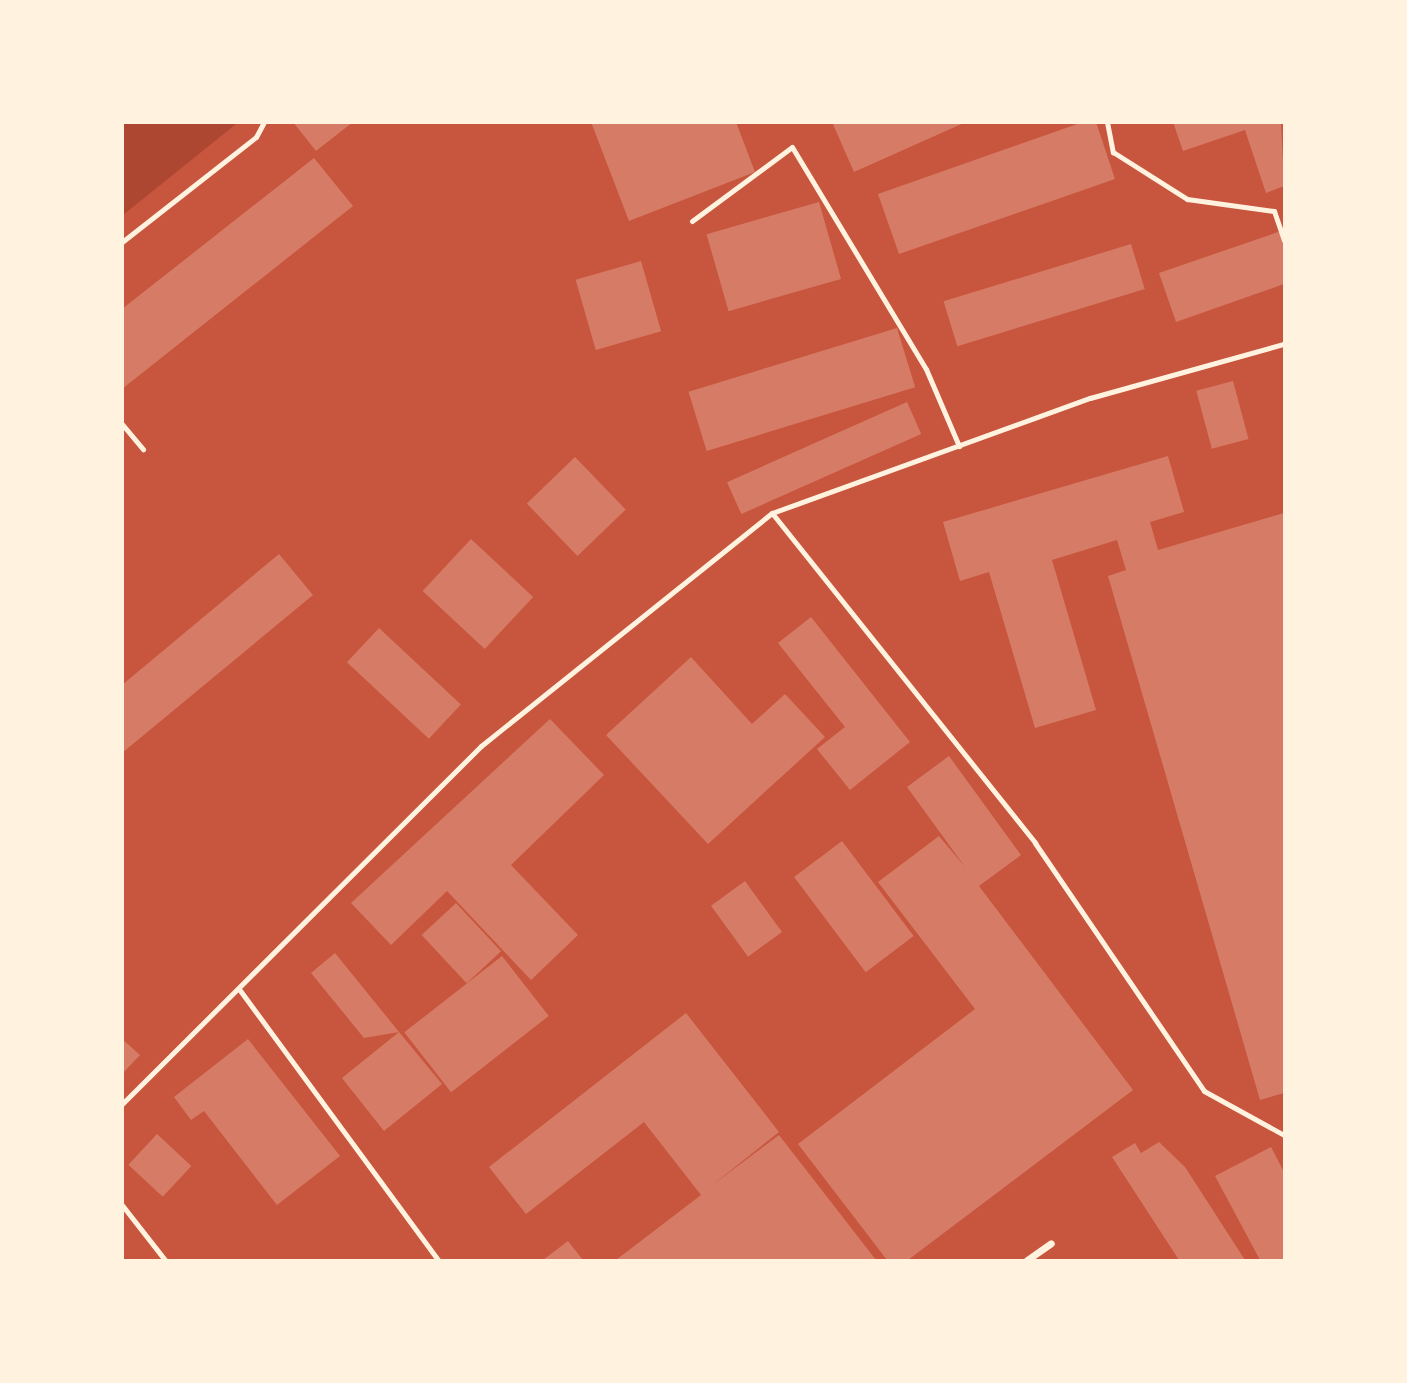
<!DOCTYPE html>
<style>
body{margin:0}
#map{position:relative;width:1407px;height:1383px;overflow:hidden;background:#c8553d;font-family:"DM Sans",sans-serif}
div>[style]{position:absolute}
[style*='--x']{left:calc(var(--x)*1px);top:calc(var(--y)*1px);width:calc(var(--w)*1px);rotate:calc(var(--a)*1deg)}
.green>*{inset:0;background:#ae4732}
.building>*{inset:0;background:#d67c66;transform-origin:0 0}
.service>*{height:5px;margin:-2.5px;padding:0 2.5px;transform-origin:2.5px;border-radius:2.5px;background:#fff3e0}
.minor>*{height:7px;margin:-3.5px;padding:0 3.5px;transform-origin:3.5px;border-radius:3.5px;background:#fff3e0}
span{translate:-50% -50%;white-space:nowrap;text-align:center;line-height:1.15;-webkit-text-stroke:5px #fff3e0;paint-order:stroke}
.frame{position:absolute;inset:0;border:124px solid #fff3e0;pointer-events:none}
</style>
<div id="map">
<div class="green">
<i style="clip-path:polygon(123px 122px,234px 122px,236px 124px,123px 215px)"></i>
</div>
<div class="building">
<i style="clip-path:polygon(293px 122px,353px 122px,316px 151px)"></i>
<i style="clip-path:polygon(591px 122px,736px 122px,755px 172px,629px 221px)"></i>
<i style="clip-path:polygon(832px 122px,966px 122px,854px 172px)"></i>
<i style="clip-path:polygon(1083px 122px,1096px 122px,1115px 179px,899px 254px,878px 194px)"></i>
<i style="clip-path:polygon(1173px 122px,1281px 122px,1284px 186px,1266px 193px,1245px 130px,1183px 151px)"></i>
<i style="clip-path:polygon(314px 158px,353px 206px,122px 389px,122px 309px)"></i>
<i style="left:819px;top:202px;width:80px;height:117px;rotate:74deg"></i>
<i style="clip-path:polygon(1284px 230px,1284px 284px,1176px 322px,1159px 273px)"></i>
<i style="left:1131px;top:244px;width:47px;height:196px;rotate:73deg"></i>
<i style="left:641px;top:261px;width:73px;height:68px;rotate:74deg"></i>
<i style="left:897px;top:328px;width:62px;height:218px;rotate:73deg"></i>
<i style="left:1233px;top:381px;width:60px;height:38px;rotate:75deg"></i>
<i style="left:907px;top:402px;width:35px;height:197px;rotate:66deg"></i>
<i style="clip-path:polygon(1168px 456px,1184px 512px,1150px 522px,1158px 550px,1284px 513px,1284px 1093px,1260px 1100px,1108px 576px,1126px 570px,1117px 540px,1052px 560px,1096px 710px,1035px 728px,989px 572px,960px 581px,943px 522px)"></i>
<i style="left:575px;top:457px;width:73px;height:67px;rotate:46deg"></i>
<i style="left:471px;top:539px;width:85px;height:71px;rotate:43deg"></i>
<i style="clip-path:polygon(279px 554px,313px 595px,122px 753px,122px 685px)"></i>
<i style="clip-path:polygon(811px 617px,910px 742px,850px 790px,817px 749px,845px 727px,778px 643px)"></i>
<i style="left:379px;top:628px;width:112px;height:47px;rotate:43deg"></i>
<i style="clip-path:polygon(691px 657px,752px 724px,785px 694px,825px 737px,708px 844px,606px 735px)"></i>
<i style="clip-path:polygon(550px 719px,604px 775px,511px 865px,578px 935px,531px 980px,447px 891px,391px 945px,351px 903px)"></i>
<i style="clip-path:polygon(949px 756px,1021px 855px,979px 886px,1133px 1090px,908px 1260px,887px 1260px,798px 1144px,975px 1009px,878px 882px,939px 836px,965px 867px,907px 787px)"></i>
<i style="left:842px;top:841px;width:119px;height:60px;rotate:53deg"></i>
<i style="left:745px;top:881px;width:63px;height:42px;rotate:54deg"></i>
<i style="left:456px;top:903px;width:66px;height:47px;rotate:47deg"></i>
<i style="clip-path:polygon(335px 953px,399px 1032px,442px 1084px,384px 1131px,342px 1078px,399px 1032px,364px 1038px,311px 973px)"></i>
<i style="left:502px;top:956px;width:76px;height:124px;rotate:52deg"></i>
<i style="clip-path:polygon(686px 1013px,779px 1132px,711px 1186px,779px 1135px,876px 1260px,616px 1260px,701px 1195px,644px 1122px,526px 1214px,489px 1167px)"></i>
<i style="clip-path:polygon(122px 1039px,140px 1055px,122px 1074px)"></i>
<i style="clip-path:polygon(248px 1039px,340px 1156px,277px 1205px,204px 1111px,191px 1120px,174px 1097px)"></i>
<i style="left:157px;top:1134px;width:47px;height:42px;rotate:43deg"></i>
<i style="clip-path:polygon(1159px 1142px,1185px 1167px,1245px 1260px,1179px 1260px,1112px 1157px,1135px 1143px,1141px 1153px)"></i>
<i style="clip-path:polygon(1271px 1147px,1284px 1172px,1284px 1260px,1260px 1260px,1215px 1176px)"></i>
<i style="clip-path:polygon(568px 1241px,583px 1260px,543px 1260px)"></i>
</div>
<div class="service">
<i style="--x:1107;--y:122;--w:31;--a:79"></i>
<i style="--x:1113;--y:152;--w:88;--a:32.4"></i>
<i style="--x:1187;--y:199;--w:88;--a:7.9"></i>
<i style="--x:1274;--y:211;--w:31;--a:71"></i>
<i style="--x:692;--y:221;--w:124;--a:-36.5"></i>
<i style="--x:792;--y:147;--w:259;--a:58.9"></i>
<i style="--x:926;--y:369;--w:84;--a:66.8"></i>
<i style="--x:122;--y:242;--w:170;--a:-38.1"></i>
<i style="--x:256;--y:137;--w:17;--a:-62"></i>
<i style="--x:122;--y:424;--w:33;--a:50"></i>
<i style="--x:772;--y:513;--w:422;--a:51.4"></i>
<i style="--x:1035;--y:843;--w:300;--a:55.7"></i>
<i style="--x:1204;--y:1091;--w:91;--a:28.8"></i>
<i style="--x:239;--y:989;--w:336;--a:53.7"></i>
<i style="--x:122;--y:1104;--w:507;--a:-44.92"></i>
<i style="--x:481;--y:746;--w:373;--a:-38.7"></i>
<i style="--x:772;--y:513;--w:338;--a:-19.9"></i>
<i style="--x:1090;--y:398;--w:201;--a:-15.6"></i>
<i style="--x:122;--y:1205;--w:70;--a:52"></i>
</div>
<div class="minor">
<i style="--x:1027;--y:1260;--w:29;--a:-35"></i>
</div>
<div class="frame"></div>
</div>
